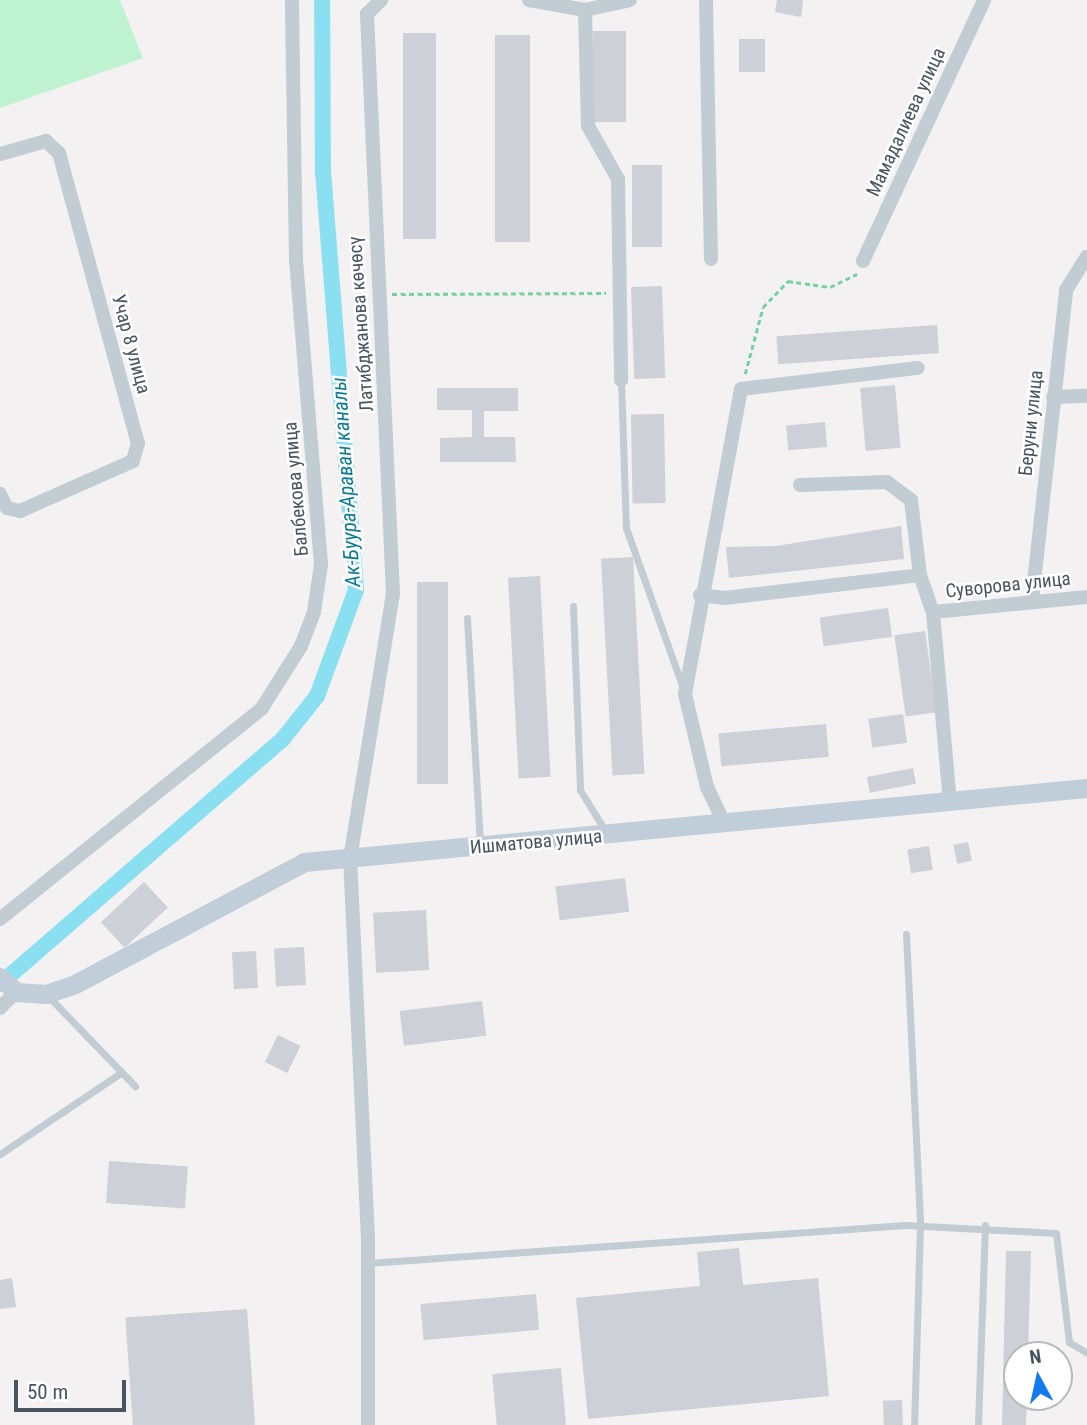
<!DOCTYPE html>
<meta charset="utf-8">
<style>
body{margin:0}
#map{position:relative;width:1087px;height:1425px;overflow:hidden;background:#f3f1f1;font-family:"Roboto Condensed",sans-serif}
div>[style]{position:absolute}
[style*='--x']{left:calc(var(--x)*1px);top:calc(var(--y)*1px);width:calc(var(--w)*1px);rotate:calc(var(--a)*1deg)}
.green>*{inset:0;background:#bef2d0}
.canal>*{height:16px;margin:-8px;padding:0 8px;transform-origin:8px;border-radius:8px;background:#8adff1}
.building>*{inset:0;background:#cdd0d6;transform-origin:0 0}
.path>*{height:2.5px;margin-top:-1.25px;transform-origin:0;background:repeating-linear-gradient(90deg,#74d2a0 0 5px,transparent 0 8.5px)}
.service>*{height:7px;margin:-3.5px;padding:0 3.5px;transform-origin:3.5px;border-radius:3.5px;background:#c1ccd3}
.minor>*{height:14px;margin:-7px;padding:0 7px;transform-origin:7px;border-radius:7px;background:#c1ccd3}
.secondary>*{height:19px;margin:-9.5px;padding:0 9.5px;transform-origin:9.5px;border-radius:9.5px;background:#c1cdd8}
span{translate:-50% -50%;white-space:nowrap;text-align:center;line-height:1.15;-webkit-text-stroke:5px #fff;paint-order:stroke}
.street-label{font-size:19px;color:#485560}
.water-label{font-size:21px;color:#077c94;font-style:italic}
.north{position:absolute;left:1003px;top:1341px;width:70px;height:70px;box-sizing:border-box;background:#fff;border:2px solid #b6bbbf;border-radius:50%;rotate:352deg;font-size:19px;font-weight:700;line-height:28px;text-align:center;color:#485560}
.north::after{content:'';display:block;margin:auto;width:24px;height:32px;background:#107aee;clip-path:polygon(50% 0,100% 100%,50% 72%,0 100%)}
.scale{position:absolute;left:14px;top:1380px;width:112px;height:32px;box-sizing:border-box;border:4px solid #485560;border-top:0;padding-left:9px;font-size:21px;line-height:24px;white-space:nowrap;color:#485560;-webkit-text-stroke:5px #fff;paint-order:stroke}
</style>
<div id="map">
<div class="green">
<i style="clip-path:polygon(0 0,120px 0,143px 58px,0 108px)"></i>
</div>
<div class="canal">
<i style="--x:0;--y:984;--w:373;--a:-40.9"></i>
<i style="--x:282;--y:740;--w:56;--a:-51.5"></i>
<i style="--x:317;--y:696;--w:113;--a:-69.8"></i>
<i style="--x:356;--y:590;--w:418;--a:-94.5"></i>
<i style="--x:323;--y:173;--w:173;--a:-90.3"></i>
</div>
<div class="building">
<i style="clip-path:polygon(777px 0,803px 0,801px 17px,775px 12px)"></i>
<i style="left:593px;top:31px;width:33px;height:91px"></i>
<i style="left:436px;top:33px;width:206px;height:33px;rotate:90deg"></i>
<i style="left:495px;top:35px;width:35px;height:207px"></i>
<i style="left:739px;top:39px;width:26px;height:33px"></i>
<i style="left:632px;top:165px;width:30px;height:82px"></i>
<i style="left:662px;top:286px;width:92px;height:31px;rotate:88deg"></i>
<i style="left:937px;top:325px;width:28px;height:161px;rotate:86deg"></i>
<i style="left:895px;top:385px;width:63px;height:35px;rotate:85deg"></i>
<i style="clip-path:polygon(437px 388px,518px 388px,518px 411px,484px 411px,484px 437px,515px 437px,516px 462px,440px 462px,440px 438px,472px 437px,472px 410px,437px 410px)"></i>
<i style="left:664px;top:414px;width:89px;height:33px;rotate:89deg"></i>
<i style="left:825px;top:422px;width:25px;height:39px;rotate:85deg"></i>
<i style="clip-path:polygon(901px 526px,904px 559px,729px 578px,726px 547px,776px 546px)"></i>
<i style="left:633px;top:557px;width:217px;height:32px;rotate:87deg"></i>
<i style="left:540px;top:576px;width:201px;height:32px;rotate:87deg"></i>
<i style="left:417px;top:582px;width:31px;height:202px"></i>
<i style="left:888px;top:608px;width:29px;height:69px;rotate:82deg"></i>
<i style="left:925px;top:631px;width:82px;height:31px;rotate:82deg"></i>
<i style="left:903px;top:714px;width:29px;height:35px;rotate:82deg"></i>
<i style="left:826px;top:724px;width:33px;height:108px;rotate:85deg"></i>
<i style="left:913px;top:768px;width:16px;height:47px;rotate:79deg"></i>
<i style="left:968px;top:842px;width:19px;height:15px;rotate:78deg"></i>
<i style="left:929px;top:846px;width:24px;height:22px;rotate:81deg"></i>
<i style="left:625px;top:878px;width:34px;height:70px;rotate:83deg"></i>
<i style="left:144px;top:882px;width:35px;height:59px;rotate:47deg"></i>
<i style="left:426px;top:910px;width:60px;height:53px;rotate:87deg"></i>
<i style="left:304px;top:947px;width:38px;height:30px;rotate:87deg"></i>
<i style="left:256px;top:951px;width:37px;height:24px;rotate:87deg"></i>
<i style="left:482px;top:1001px;width:35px;height:83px;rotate:83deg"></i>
<i style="left:278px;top:1035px;width:25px;height:30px;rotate:26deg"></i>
<i style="left:109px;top:1161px;width:79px;height:42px;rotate:4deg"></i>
<i style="clip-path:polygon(739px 1248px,743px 1285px,818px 1278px,829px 1396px,588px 1419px,576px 1298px,700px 1286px,697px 1252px)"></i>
<i style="clip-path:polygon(1006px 1251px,1031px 1251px,1028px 1355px,1017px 1355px,1017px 1397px,1027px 1397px,1026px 1425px,1002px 1425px)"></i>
<i style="clip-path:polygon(12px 1278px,16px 1307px,0 1309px,0 1280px)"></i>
<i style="left:536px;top:1294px;width:36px;height:116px;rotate:85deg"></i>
<i style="left:247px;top:1309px;width:116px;height:122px;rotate:86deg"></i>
<i style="left:561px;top:1368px;width:57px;height:69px;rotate:85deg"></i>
<i style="left:902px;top:1400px;width:25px;height:19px;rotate:88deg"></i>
</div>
<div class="path">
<i style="--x:392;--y:294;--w:214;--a:-0.3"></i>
<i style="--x:745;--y:374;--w:69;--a:-75"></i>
<i style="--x:763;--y:307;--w:36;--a:-46"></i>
<i style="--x:788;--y:281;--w:42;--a:8.1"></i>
<i style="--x:830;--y:287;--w:30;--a:-26"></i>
</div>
<div class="service">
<i style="--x:621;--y:380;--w:148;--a:88.1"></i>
<i style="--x:626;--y:528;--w:170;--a:70.4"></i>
<i style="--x:573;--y:606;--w:184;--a:87.8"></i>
<i style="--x:580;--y:790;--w:49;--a:58.2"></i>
<i style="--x:467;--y:618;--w:225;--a:86.7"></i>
<i style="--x:906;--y:934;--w:291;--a:87.2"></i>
<i style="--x:920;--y:1225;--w:200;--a:91.7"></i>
<i style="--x:49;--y:997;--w:124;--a:46"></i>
<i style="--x:0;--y:1154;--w:147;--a:-33.9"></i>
<i style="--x:368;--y:1263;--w:538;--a:-4.05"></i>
<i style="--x:905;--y:1225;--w:151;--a:3"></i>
<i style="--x:1056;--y:1233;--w:110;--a:83.2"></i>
<i style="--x:1069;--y:1342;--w:21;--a:31"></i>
<i style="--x:978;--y:1425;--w:200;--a:-88"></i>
</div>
<div class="minor">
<i style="--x:529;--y:0;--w:57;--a:10.1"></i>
<i style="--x:585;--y:10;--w:46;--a:-12.5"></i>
<i style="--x:706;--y:0;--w:259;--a:88.9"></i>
<i style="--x:585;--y:10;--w:116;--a:88.5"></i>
<i style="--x:588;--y:126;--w:61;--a:60.5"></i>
<i style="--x:618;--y:179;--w:201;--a:89.1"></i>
<i style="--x:0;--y:154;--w:48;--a:-15.8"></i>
<i style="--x:46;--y:141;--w:18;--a:43"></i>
<i style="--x:59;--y:153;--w:301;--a:74.8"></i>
<i style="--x:138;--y:443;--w:19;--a:106"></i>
<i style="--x:133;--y:461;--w:124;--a:156.1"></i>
<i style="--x:20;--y:511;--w:13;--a:-167"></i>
<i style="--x:7;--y:508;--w:16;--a:-117"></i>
<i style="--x:863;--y:261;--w:288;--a:-65.1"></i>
<i style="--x:1053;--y:397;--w:34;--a:-2"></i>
<i style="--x:800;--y:485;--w:87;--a:-2"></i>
<i style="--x:887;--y:482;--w:30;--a:37"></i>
<i style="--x:911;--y:500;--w:76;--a:83.2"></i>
<i style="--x:920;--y:575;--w:39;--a:71"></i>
<i style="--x:933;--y:612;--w:192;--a:84.9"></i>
<i style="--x:700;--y:595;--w:25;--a:7"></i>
<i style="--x:725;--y:598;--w:196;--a:-6.7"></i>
<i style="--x:1032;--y:600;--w:312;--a:-83.7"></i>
<i style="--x:1066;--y:290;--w:39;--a:-58"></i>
<i style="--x:933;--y:612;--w:155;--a:-5.6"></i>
<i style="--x:725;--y:825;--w:42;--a:-115.3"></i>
<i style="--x:707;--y:787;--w:96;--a:-103.3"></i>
<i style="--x:685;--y:694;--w:310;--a:-79.6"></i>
<i style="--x:741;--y:389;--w:178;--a:-6.8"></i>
<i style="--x:0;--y:919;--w:336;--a:-38.8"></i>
<i style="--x:262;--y:708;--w:73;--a:-57.8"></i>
<i style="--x:301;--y:646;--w:36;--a:-69"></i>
<i style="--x:314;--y:612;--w:49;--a:-81.7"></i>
<i style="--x:321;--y:564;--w:304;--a:-94.7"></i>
<i style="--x:296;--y:261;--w:261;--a:-90.9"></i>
<i style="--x:0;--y:1008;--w:23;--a:-45"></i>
<i style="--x:368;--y:1425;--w:186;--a:-90"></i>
<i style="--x:368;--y:1239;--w:380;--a:-92.7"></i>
<i style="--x:350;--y:859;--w:268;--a:-80.8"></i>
<i style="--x:393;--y:594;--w:581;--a:-92.57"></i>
<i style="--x:367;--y:14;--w:20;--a:-45"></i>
</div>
<div class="secondary">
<i style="--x:0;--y:977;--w:22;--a:43"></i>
<i style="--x:16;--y:992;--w:30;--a:4"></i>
<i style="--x:46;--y:994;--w:31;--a:-19"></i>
<i style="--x:75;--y:984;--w:259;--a:-28"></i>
<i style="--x:304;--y:862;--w:786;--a:-5.4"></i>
</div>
<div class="street-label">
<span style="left:906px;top:122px;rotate:-65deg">Мамадалиева улица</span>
<span style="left:361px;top:324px;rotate:-94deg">Латибджанова көчөсү</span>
<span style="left:131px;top:344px;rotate:75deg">Учар 8 улица</span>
<span style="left:1031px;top:423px;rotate:-84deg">Беруни улица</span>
<span style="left:296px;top:489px;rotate:-95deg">Балбекова улица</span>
<span style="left:1008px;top:585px;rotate:-6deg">Суворова улица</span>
<span style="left:536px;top:842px;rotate:-5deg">Ишматова улица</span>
</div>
<div class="water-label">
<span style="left:346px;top:482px;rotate:-94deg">Ак-Буура-Араван каналы</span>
</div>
<div class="north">N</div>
<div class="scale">50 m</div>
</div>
